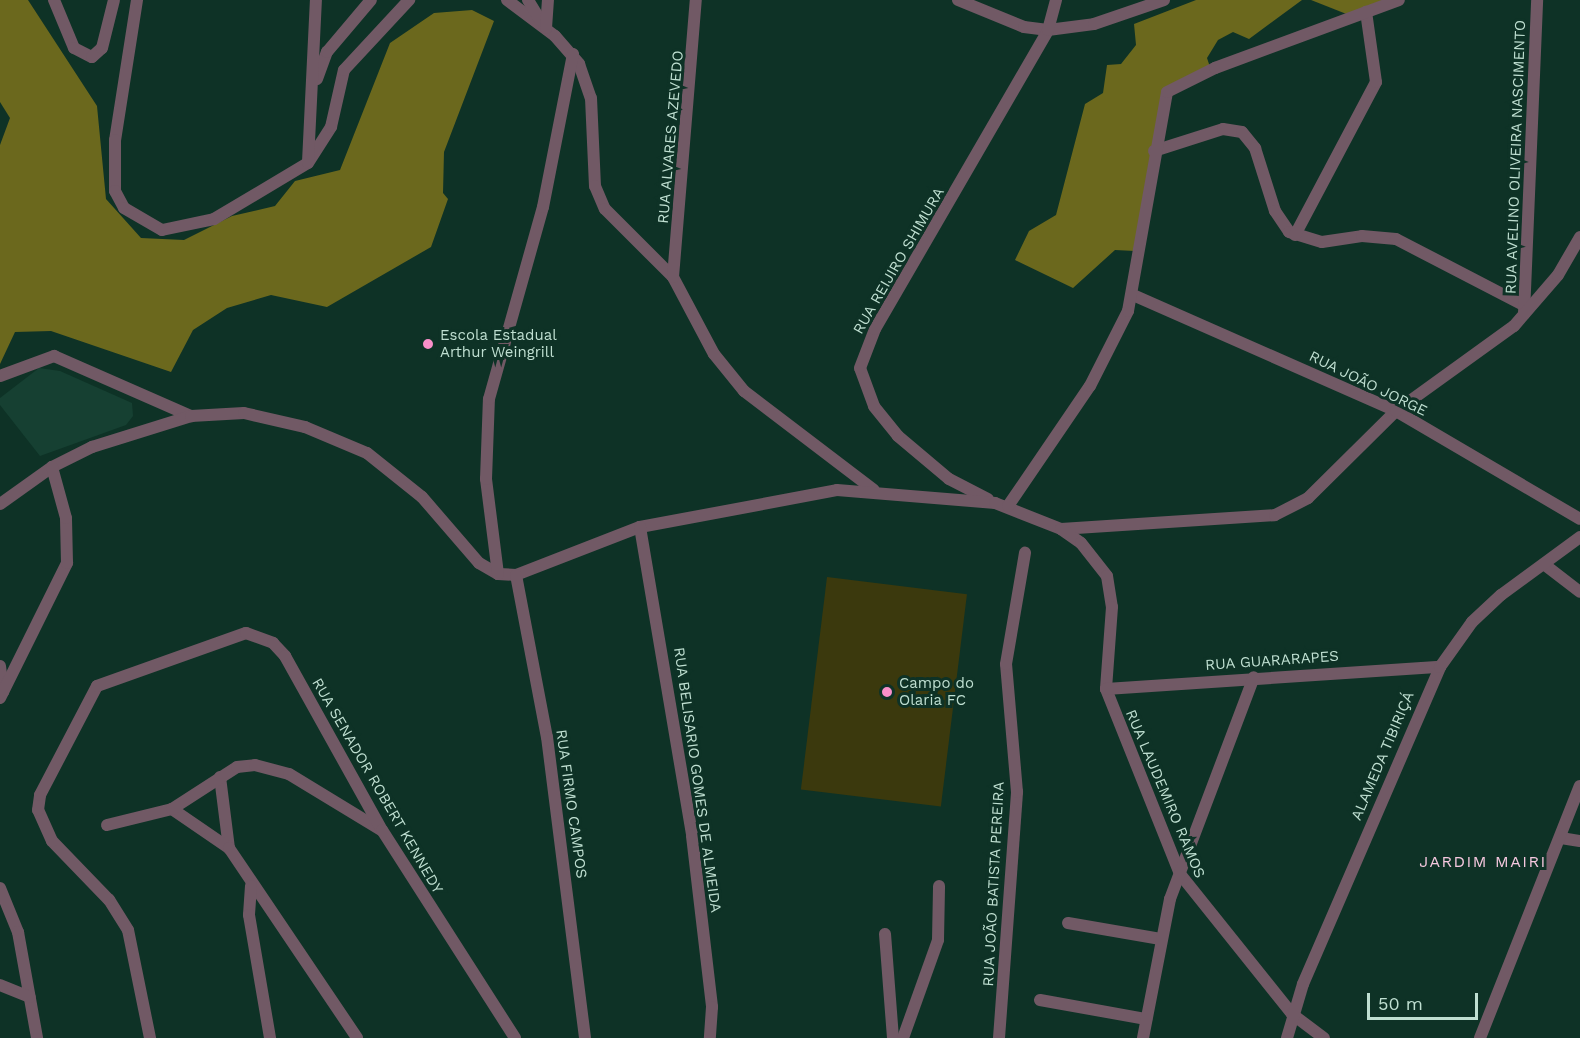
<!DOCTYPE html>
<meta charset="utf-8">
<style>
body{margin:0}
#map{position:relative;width:1580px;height:1038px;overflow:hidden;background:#0e3226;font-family:"Work Sans",sans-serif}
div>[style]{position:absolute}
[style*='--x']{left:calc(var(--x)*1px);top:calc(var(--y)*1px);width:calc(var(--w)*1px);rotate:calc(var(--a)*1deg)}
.built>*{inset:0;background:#164032}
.green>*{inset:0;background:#3b390d;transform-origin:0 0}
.forest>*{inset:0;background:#6b681d}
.minor>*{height:12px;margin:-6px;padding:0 6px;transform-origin:6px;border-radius:6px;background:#715965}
.dots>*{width:16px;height:16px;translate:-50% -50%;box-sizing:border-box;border:3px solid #0e3226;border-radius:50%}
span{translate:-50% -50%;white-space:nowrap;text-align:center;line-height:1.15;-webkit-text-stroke:6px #0e3226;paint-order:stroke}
.street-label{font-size:15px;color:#bfdfd1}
.poi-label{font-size:15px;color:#bfdfd1}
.left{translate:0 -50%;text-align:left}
.neighbourhood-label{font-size:16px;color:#f6c8df;letter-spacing:1.5px}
.scale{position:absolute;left:1367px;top:993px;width:111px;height:27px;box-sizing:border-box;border:3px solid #bfdfd1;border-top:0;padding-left:8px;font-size:18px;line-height:21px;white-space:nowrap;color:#bfdfd1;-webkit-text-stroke:4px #0e3226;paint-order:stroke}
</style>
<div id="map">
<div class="built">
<i style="clip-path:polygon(39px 368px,60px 371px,132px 403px,133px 416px,126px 425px,40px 456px,0 405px,0 398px)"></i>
</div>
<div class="green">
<i style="left:827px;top:577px;width:141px;height:214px;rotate:7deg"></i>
</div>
<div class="forest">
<i style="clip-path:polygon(0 0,28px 0,97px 106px,106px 199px,141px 238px,184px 240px,232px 216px,275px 206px,295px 181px,340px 170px,390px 43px,434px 13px,472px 10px,494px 21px,444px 152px,443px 193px,448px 199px,431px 247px,327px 307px,271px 295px,227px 308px,193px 330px,171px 372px,51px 331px,15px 332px,0 364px,0 145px,10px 118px,0 102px)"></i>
<i style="clip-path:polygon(1196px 0,1302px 0,1249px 39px,1233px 32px,1218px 40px,1207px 58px,1210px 67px,1162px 94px,1135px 251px,1115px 250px,1073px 288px,1015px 260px,1029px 231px,1056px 215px,1085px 104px,1103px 93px,1107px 65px,1121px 64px,1136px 45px,1134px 24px)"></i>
<i style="clip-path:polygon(1311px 0,1386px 0,1349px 15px)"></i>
</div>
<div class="minor">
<i style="--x:54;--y:0;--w:52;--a:67.4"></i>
<i style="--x:74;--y:48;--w:20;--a:27"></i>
<i style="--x:92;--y:57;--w:13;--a:-42"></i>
<i style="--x:102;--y:48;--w:49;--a:-76"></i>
<i style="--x:137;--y:0;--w:142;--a:98.9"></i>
<i style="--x:115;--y:140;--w:51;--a:90"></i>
<i style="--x:115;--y:191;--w:19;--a:62"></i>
<i style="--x:124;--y:208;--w:44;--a:30.1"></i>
<i style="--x:162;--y:230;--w:53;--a:-11.9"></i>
<i style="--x:214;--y:219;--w:109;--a:-30.8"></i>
<i style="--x:308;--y:163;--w:43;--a:-57.4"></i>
<i style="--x:331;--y:127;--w:58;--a:-77.2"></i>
<i style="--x:344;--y:70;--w:96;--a:-47.1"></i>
<i style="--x:507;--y:0;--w:60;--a:36.9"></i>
<i style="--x:555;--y:36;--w:37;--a:49"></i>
<i style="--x:579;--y:64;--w:36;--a:71"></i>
<i style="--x:591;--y:98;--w:88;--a:87.4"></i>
<i style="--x:595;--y:186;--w:25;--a:67"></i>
<i style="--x:605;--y:209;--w:96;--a:45"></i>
<i style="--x:673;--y:277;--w:87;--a:62"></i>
<i style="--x:714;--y:354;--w:48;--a:51"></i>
<i style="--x:744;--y:391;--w:163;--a:37.3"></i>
<i style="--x:528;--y:0;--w:23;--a:59"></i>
<i style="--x:958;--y:0;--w:71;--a:22.2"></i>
<i style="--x:1024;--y:27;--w:24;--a:7"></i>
<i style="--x:1048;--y:30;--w:46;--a:-7.4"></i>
<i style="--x:1094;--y:24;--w:74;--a:-18.9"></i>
<i style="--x:546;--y:28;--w:28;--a:-86"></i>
<i style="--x:317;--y:79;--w:29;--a:-70"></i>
<i style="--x:327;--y:52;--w:68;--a:-49.8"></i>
<i style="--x:1154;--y:151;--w:72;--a:-17.7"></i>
<i style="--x:1223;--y:129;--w:19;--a:9"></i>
<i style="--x:1242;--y:132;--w:21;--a:51"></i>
<i style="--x:1255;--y:148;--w:66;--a:72.4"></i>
<i style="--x:1275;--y:211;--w:25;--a:56"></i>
<i style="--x:1289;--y:232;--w:34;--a:17"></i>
<i style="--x:1322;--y:242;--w:40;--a:-8.5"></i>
<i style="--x:1362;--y:236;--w:34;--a:5"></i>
<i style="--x:1396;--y:239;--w:145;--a:27.4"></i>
<i style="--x:308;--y:162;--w:162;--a:-87.2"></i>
<i style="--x:1295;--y:235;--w:173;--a:-62.1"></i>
<i style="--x:1376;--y:82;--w:71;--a:-98.1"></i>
<i style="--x:673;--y:277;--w:278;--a:-85.3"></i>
<i style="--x:1133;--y:295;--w:287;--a:23.8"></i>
<i style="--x:1396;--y:411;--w:213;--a:30.4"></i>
<i style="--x:1524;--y:314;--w:314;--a:-87.6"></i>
<i style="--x:0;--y:376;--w:58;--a:-20.3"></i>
<i style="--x:54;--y:356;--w:150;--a:23.7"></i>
<i style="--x:988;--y:499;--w:44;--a:-152.9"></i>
<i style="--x:949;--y:479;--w:67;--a:-139.9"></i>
<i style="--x:898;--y:436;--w:38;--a:-129"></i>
<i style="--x:874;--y:406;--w:40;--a:-110.2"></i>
<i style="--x:860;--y:368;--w:42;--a:-69"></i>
<i style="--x:875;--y:329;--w:345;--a:-59.9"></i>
<i style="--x:1048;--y:30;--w:31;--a:-75"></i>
<i style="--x:0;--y:504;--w:64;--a:-35.4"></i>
<i style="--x:52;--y:467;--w:45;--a:-26.6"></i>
<i style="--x:92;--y:447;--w:104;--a:-17.4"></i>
<i style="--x:191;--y:416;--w:53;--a:-3.2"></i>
<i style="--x:244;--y:413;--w:63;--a:12.9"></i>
<i style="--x:305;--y:427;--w:67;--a:22.8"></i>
<i style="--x:367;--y:453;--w:70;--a:38.7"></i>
<i style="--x:422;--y:497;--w:87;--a:49.2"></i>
<i style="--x:479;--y:563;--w:22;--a:30"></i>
<i style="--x:498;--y:574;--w:18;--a:3"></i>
<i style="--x:516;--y:575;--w:133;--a:-21.2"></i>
<i style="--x:640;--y:527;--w:200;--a:-10.6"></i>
<i style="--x:837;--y:490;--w:159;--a:4.7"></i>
<i style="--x:995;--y:503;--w:71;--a:21.5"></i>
<i style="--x:1061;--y:529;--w:214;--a:-3.7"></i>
<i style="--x:1275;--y:515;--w:37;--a:-27"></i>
<i style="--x:1308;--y:498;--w:124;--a:-44.7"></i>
<i style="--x:1396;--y:411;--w:145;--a:-35.8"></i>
<i style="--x:1514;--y:326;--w:67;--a:-49.2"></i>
<i style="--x:1558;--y:275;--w:44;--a:-59.9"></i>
<i style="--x:1008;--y:506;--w:145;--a:-55.7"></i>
<i style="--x:1090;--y:386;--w:84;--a:-63.1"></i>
<i style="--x:1128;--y:311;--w:222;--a:-79.9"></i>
<i style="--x:1167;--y:92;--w:54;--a:-26.6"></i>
<i style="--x:1215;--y:68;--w:196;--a:-20.3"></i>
<i style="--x:640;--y:527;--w:313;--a:80.4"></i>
<i style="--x:692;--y:836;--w:172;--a:83.3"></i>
<i style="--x:712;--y:1007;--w:31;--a:94"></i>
<i style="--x:1061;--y:529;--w:24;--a:35"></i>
<i style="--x:1081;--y:543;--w:42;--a:51.8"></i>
<i style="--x:1107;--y:576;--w:31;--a:81"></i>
<i style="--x:1112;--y:607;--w:82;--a:94.2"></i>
<i style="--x:1106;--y:689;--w:199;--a:68.2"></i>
<i style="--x:1180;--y:874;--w:179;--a:51.3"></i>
<i style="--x:1292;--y:1014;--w:40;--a:37"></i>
<i style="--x:1545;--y:565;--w:44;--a:37.6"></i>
<i style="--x:498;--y:574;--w:96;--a:-97.2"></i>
<i style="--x:486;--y:479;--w:80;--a:-87.9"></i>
<i style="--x:489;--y:399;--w:199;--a:-74.3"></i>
<i style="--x:543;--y:207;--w:156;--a:-78.9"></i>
<i style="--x:516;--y:575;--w:165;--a:79.2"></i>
<i style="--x:547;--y:737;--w:303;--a:82.8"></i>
<i style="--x:0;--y:666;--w:26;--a:83"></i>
<i style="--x:1106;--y:689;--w:335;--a:-3.8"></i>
<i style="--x:0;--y:698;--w:151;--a:-63.6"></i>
<i style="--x:67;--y:563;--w:45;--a:-91.3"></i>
<i style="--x:66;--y:518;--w:53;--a:-105.4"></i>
<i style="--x:220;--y:777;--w:72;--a:82.8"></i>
<i style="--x:172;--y:809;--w:69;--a:34.4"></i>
<i style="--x:229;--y:848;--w:229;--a:56"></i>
<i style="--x:107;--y:825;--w:67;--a:-13.8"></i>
<i style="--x:172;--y:809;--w:77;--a:-32.9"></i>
<i style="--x:237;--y:767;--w:18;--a:-6"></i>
<i style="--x:255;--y:765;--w:35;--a:15"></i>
<i style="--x:289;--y:774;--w:108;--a:31.3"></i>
<i style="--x:1561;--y:838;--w:19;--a:9"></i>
<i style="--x:251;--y:886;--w:29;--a:94"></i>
<i style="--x:249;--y:915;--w:125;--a:80.3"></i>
<i style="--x:0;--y:888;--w:48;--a:67.8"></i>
<i style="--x:18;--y:932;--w:108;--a:79.8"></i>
<i style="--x:1068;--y:923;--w:94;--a:9.8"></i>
<i style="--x:885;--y:934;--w:104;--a:85.6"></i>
<i style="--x:0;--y:985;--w:32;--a:22"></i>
<i style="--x:1040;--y:1000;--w:108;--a:10.2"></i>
<i style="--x:150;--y:1038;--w:110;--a:-101.5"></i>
<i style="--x:128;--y:930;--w:36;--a:-122"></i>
<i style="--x:109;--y:900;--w:82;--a:-134"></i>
<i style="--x:52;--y:841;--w:34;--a:-114"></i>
<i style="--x:38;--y:810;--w:15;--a:-82"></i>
<i style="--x:40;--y:795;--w:123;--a:-62.4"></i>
<i style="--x:97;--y:686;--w:158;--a:-19.6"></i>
<i style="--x:246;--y:633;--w:29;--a:20"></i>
<i style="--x:273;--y:643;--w:18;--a:47"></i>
<i style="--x:285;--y:656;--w:199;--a:60.9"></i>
<i style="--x:382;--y:830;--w:247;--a:57.4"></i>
<i style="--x:903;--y:1038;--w:104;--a:-70.3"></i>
<i style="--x:938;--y:940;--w:54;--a:-88.9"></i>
<i style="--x:999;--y:1038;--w:247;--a:-85.8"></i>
<i style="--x:1017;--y:792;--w:128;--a:-94.9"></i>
<i style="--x:1006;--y:664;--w:113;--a:-80.3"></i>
<i style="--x:1143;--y:1038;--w:142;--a:-79"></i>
<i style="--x:1170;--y:899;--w:237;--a:-69.3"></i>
<i style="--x:1287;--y:1038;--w:56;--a:-73.5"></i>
<i style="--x:1303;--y:984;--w:345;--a:-66.6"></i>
<i style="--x:1440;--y:667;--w:55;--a:-54.6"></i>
<i style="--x:1472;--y:622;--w:40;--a:-43"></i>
<i style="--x:1501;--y:595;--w:98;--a:-36.3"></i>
<i style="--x:1480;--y:1038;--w:271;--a:-68.4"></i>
</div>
<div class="dots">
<i style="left:428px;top:344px;background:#f98fc9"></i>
<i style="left:887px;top:692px;background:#f98fc9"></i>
</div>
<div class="street-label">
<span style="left:671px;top:137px;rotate:-85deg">RUA ALVARES AZEVEDO</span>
<span style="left:1516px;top:157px;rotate:-88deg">RUA AVELINO OLIVEIRA NASCIMENTO</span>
<span style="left:899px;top:261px;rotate:-60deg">RUA REIJIRO SHIMURA</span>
<span style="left:1368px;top:384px;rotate:26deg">RUA JOÃO JORGE</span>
<span style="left:1272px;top:661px;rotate:-4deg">RUA GUARARAPES</span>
<span style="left:1383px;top:756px;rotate:-67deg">ALAMEDA TIBIRIÇÁ</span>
<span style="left:697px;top:780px;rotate:82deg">RUA BELISARIO GOMES DE ALMEIDA</span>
<span style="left:377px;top:786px;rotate:60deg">RUA SENADOR ROBERT KENNEDY</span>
<span style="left:1165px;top:794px;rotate:67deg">RUA LAUDEMIRO RAMOS</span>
<span style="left:571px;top:804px;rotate:82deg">RUA FIRMO CAMPOS</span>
<span style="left:994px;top:884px;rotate:-87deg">RUA JOÃO BATISTA PEREIRA</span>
</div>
<div class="poi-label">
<span class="left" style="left:440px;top:344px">Escola Estadual<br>Arthur Weingrill</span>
<span class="left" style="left:899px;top:692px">Campo do<br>Olaria FC</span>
</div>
<div class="neighbourhood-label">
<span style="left:1483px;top:862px">JARDIM MAIRI</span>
</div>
<div class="scale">50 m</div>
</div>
